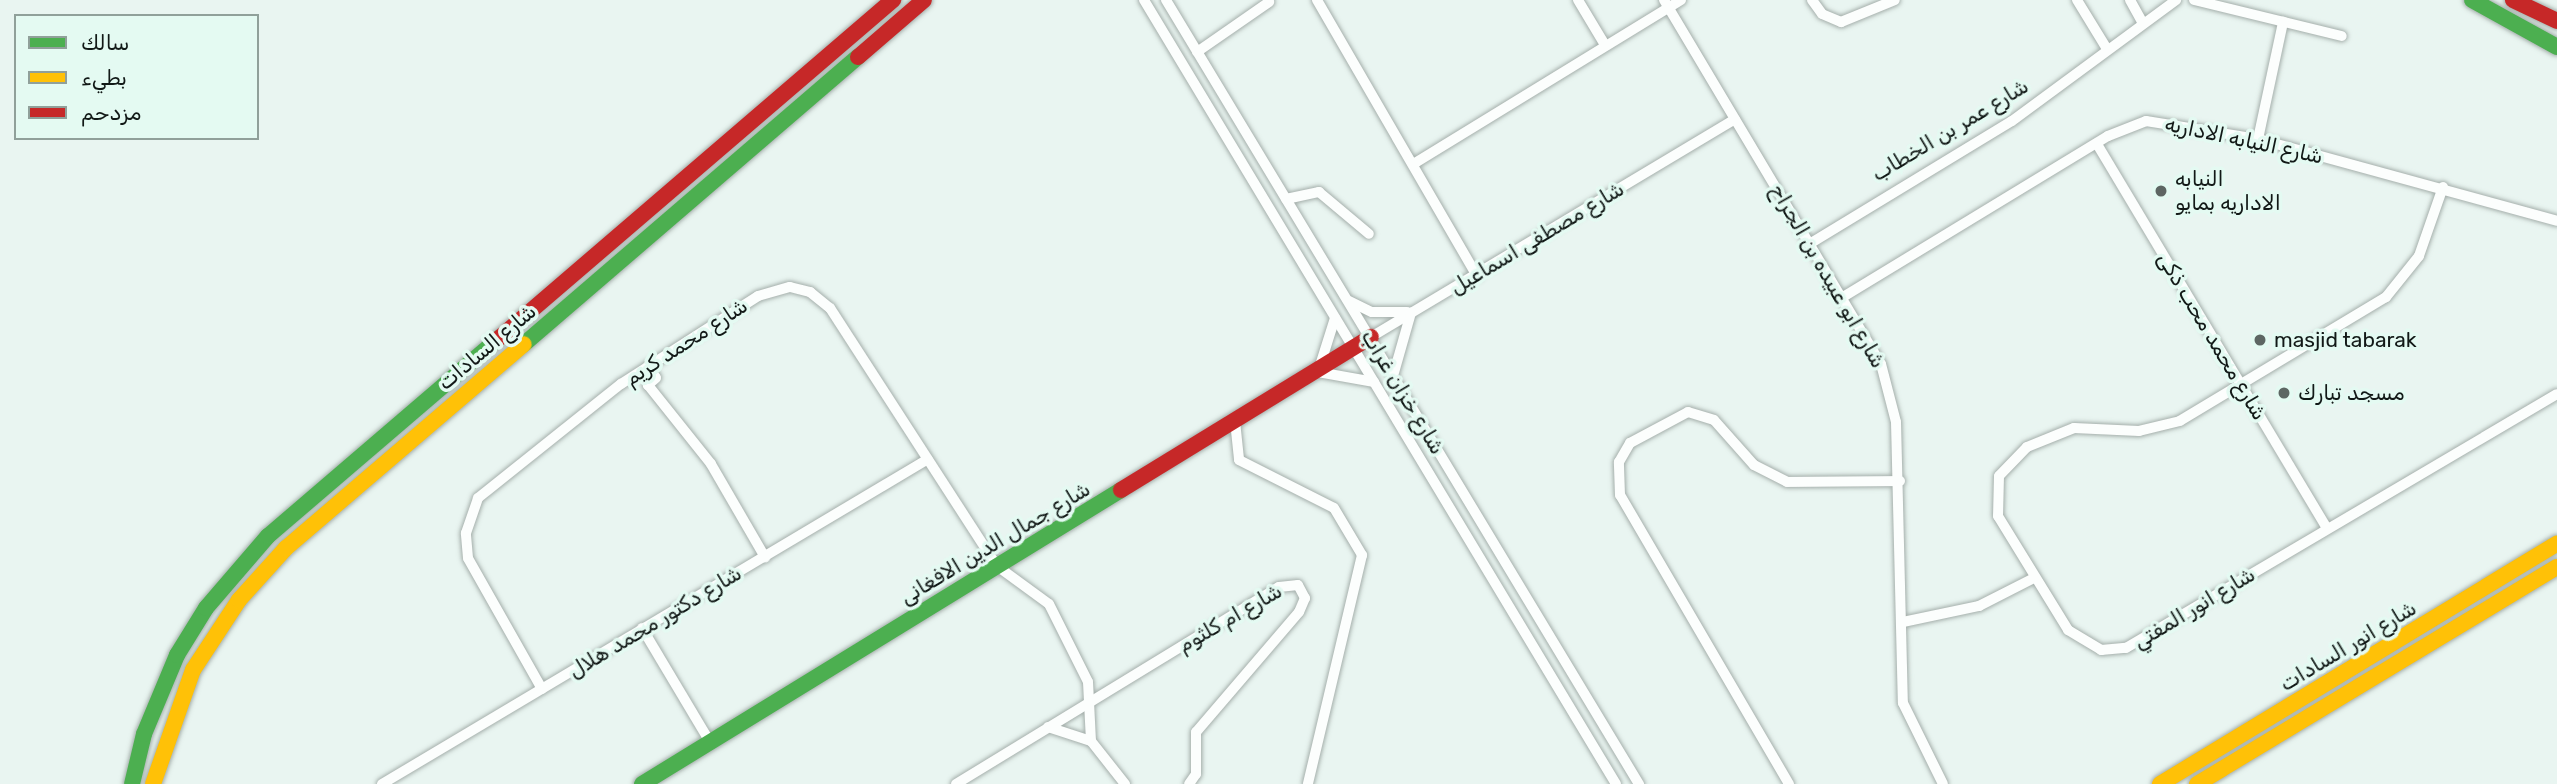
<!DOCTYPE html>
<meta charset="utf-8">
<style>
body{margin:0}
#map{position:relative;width:2557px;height:784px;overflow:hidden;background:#e9f5f1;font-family:Rubik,"Noto Naskh Arabic",sans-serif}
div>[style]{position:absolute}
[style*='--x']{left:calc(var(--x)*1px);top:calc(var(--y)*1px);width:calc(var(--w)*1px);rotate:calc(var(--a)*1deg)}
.roads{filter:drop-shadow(0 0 2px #a5afab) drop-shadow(0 0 2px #a5afab)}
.street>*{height:10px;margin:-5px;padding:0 5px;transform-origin:5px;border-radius:5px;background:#fcfefd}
.fast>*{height:16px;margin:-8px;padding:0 8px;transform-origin:8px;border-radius:8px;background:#4caf50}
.slow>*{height:16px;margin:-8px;padding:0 8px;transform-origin:8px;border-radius:8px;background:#ffc107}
.jam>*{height:16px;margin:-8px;padding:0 8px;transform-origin:8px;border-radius:8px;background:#c62828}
.dots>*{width:19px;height:19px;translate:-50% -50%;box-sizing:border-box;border:4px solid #e4faf2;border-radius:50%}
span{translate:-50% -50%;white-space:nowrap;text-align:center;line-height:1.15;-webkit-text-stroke:7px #e4faf2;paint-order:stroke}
.street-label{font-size:21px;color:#121917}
.poi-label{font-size:21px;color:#121917}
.left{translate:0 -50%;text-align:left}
.legend{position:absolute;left:14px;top:14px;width:245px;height:126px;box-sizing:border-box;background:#e4faf2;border:2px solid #90a09a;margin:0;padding:9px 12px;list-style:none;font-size:21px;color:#121917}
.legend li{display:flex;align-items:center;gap:14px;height:35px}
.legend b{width:35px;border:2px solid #90a09a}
</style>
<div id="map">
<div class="roads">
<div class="street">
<i style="--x:1144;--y:0;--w:915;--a:58.95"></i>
<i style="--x:1166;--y:0;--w:916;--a:58.9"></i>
<i style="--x:1317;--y:0;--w:319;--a:59.9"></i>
<i style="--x:1578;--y:0;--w:52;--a:59"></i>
<i style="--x:1664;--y:0;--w:424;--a:59.2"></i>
<i style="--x:1881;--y:364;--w:60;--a:75.5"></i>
<i style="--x:1896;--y:422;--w:281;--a:88.6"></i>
<i style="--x:1903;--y:703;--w:90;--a:63.7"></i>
<i style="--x:1812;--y:0;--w:17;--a:54"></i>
<i style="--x:1822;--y:14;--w:21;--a:23"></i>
<i style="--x:1841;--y:22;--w:58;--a:-22.2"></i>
<i style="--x:2077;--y:0;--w:57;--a:58.5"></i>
<i style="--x:2130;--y:0;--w:26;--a:61"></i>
<i style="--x:2194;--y:0;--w:152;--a:13.7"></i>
<i style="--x:1197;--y:52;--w:88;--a:-34.8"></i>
<i style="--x:2258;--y:139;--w:120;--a:-77.9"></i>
<i style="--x:2097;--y:144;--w:448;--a:59.1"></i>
<i style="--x:1415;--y:163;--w:312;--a:-31.5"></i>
<i style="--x:2443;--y:187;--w:73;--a:109.2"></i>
<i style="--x:2419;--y:256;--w:53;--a:128.8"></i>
<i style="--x:2386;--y:297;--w:240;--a:149"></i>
<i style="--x:2180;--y:421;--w:42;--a:166.3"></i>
<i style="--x:2139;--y:431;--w:65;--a:-177.4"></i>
<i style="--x:2074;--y:428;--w:51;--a:158"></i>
<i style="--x:2027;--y:447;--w:40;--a:134"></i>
<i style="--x:1999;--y:476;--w:40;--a:91.4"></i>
<i style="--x:1998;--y:516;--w:134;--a:58.4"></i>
<i style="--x:2068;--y:630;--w:39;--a:31"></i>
<i style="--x:2101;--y:650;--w:25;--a:-5"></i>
<i style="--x:2126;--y:648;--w:500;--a:-30.51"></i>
<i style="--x:1286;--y:199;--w:34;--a:-12"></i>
<i style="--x:1319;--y:192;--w:65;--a:40"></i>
<i style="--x:1811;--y:243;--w:235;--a:-31.3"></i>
<i style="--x:2012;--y:121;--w:204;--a:-36.4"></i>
<i style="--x:1843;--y:297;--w:310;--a:-31.3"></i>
<i style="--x:2108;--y:136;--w:41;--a:-21.5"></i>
<i style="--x:2146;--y:121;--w:113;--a:9.1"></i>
<i style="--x:2258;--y:139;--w:310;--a:15.3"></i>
<i style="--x:1349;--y:301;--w:25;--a:26"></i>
<i style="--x:1372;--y:312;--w:35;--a:0"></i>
<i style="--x:1335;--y:318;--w:57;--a:107.5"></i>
<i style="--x:1318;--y:372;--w:57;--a:10.1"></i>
<i style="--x:1371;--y:337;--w:424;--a:-30.9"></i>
<i style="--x:648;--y:366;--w:14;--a:56"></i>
<i style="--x:656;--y:378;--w:11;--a:139"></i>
<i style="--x:648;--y:385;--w:101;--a:51.4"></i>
<i style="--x:711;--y:464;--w:108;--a:59.9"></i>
<i style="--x:1393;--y:376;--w:66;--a:-74.1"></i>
<i style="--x:1235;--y:421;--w:39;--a:84"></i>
<i style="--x:1239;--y:460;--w:106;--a:26.8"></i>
<i style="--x:1334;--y:508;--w:55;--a:59.2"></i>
<i style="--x:1362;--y:555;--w:235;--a:103.3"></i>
<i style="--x:1903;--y:622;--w:78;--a:-11.9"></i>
<i style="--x:1979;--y:606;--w:62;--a:-27"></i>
<i style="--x:642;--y:628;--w:133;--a:59.2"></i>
<i style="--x:542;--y:689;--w:150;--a:-119.5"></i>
<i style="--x:468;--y:558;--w:25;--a:-95"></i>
<i style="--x:466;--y:533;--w:37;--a:-71"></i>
<i style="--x:478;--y:498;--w:183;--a:-38.6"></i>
<i style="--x:621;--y:384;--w:163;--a:-32.7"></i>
<i style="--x:758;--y:296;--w:33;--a:-16"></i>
<i style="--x:790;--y:287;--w:21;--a:14"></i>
<i style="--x:810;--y:292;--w:26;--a:39"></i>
<i style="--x:830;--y:308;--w:307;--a:57.1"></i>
<i style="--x:997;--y:566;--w:64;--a:36.2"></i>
<i style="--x:1049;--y:604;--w:87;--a:63.4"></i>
<i style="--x:1088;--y:682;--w:59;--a:87.1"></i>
<i style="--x:1048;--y:727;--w:45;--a:18"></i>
<i style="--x:1091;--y:741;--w:55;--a:51.7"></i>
<i style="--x:382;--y:784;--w:635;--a:-30.76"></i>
<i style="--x:956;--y:784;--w:378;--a:-31.4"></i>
<i style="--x:1279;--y:587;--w:19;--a:-6"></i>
<i style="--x:1298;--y:585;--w:15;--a:62"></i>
<i style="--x:1305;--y:598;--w:15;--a:113"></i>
<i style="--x:1299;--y:612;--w:158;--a:130.6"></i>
<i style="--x:1196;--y:732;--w:42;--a:90"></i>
<i style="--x:1196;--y:774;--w:12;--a:125"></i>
<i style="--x:1789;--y:784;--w:335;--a:-120.3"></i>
<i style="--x:1620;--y:495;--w:33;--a:-92"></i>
<i style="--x:1619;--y:462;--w:22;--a:-60"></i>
<i style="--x:1630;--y:443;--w:66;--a:-28.1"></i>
<i style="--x:1688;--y:412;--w:27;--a:17"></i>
<i style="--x:1714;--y:420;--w:60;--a:48.4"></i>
<i style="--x:1754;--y:465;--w:37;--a:27"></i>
<i style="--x:1787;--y:482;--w:113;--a:-0.5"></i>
</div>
<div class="fast">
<i style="--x:2472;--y:0;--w:97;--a:28.9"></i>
<i style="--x:524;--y:344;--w:440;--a:-40.7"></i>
<i style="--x:132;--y:784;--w:51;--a:-76.5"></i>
<i style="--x:144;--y:734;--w:86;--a:-67.3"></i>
<i style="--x:177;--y:655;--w:55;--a:-58.3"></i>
<i style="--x:206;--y:608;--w:95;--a:-49.3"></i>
<i style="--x:268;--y:536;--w:303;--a:-40.6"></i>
<i style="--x:642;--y:784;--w:562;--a:-31.54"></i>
</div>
<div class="slow">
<i style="--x:153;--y:784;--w:121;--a:-70.7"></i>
<i style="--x:193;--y:670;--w:84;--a:-56.7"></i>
<i style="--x:239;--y:600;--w:70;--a:-47.9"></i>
<i style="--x:286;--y:548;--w:313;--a:-40.6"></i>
<i style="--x:2160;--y:784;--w:464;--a:-31.2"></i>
<i style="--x:2197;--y:784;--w:420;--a:-31.1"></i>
</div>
<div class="jam">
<i style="--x:2513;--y:0;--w:49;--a:25.5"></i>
<i style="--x:858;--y:57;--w:87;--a:-40.8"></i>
<i style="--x:498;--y:339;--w:521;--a:-40.64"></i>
<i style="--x:1121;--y:490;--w:293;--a:-31.5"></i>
</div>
</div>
<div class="dots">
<i style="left:2161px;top:191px;background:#5d6663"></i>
<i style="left:2260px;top:340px;background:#5d6663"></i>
<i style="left:2284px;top:393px;background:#5d6663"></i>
</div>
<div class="street-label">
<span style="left:1950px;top:130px;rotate:-31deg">شارع عمر بن الخطاب</span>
<span style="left:2244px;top:140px;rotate:12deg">شارع النيابه الاداريه</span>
<span style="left:1537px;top:238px;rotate:-31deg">شارع مصطفى اسماعيل</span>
<span style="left:1828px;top:276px;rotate:60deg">شارع ابو عبيده بن الجراح</span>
<span style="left:2212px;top:336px;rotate:59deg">شارع محمد محب ذكى</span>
<span style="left:686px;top:342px;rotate:-33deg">شارع محمد كريم</span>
<span style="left:487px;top:347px;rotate:-40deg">شارع السادات</span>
<span style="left:1403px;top:392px;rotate:59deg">شارع خزان غراب</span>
<span style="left:995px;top:543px;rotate:-31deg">شارع جمال الدين الافغانى</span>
<span style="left:2194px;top:608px;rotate:-31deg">شارع انور المفتي</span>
<span style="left:1230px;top:618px;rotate:-30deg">شارع ام كلثوم</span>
<span style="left:655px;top:622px;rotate:-31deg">شارع دكتور محمد هلال</span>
<span style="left:2348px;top:646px;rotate:-31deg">شارع انور السادات</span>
</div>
<div class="poi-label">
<span class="left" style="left:2175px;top:191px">النيابه<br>الاداريه بمايو</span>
<span class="left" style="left:2274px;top:340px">masjid tabarak</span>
<span class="left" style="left:2298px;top:393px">مسجد تبارك</span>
</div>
<ul class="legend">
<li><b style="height:9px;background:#4caf50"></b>سالك</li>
<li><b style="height:9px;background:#ffc107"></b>بطيء</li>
<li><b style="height:9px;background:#c62828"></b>مزدحم</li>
</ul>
</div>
